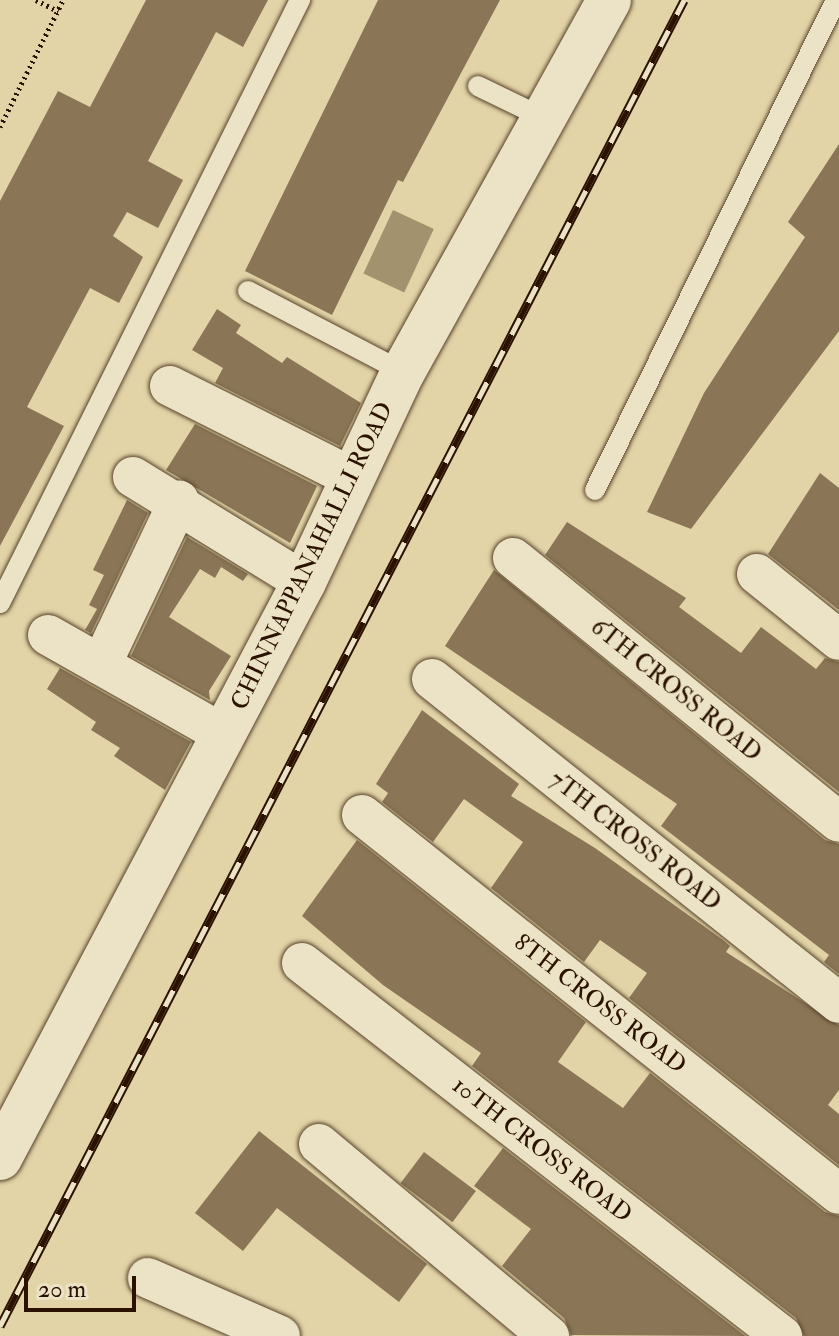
<!DOCTYPE html>
<style>
body{margin:0}
#map{position:relative;width:839px;height:1336px;overflow:hidden;background:#e2d4a7;font-family:"IM FELL Double Pica",serif}
div>[style]{position:absolute}
[style*='--x']{left:calc(var(--x)*1px);top:calc(var(--y)*1px);width:calc(var(--w)*1px);rotate:calc(var(--a)*1deg)}
.water>*{inset:0;background:#a3926e;transform-origin:0 0}
.building>*{inset:0;background:#8a7657;transform-origin:0 0}
.path>*{height:5px;margin-top:-2.5px;transform-origin:0;background:repeating-linear-gradient(90deg,#2a1100 0 2px,transparent 0 6px)}
.roads{filter:drop-shadow(0 0 2px #58422a) drop-shadow(0 0 2px #58422a)}
.service>*{height:20px;margin:-10px;padding:0 10px;transform-origin:10px;border-radius:10px;background:#ece3c6}
.minor>*{height:40px;margin:-20px;padding:0 20px;transform-origin:20px;border-radius:20px;background:#ece3c6}
.tertiary>*{height:44px;margin:-22px;padding:0 22px;transform-origin:22px;border-radius:22px;background:#ece3c6}
.rail>*{height:9px;margin-top:-4.5px;transform-origin:0;background:repeating-linear-gradient(90deg,#ece3c6 0 18px,#2a1100 0 36px);box-sizing:border-box;border-block:2px solid #2a1100}
span{translate:-50% -50%;white-space:nowrap;text-align:center;line-height:1.15;-webkit-text-stroke:6px #ece3c6;paint-order:stroke}
.street-label{font-size:24px;color:#2a1100}
.scale{position:absolute;left:24px;top:1276px;width:112px;height:36px;box-sizing:border-box;border:4px solid #2a1100;border-top:0;padding-left:10px;font-size:24px;line-height:28px;white-space:nowrap;color:#2a1100;-webkit-text-stroke:6px #ece3c6;paint-order:stroke}
</style>
<div id="map">
<div class="water">
<i style="left:393px;top:210px;width:45px;height:70px;rotate:25deg"></i>
</div>
<div class="building">
<i style="clip-path:polygon(146px 0,268px 0,243px 47px,216px 32px,148px 161px,183px 180px,158px 228px,127px 212px,113px 236px,143px 257px,119px 303px,90px 288px,27px 407px,64px 426px,0 546px,0 201px,58px 91px,90px 107px)"></i>
<i style="clip-path:polygon(378px 0,500px 0,403px 182px,398px 180px,332px 315px,245px 271px)"></i>
<i style="clip-path:polygon(839px 144px,839px 331px,691px 529px,647px 512px,704px 393px,805px 237px,788px 222px)"></i>
<i style="clip-path:polygon(217px 309px,241px 325px,236px 333px,282px 363px,287px 357px,361px 403px,340px 446px,215px 383px,223px 368px,192px 350px)"></i>
<i style="clip-path:polygon(195px 424px,317px 486px,290px 543px,166px 470px)"></i>
<i style="clip-path:polygon(820px 473px,839px 488px,839px 610px,768px 554px)"></i>
<i style="clip-path:polygon(127px 500px,148px 513px,91px 633px,85px 630px,97px 609px,89px 605px,104px 575px,93px 570px)"></i>
<i style="clip-path:polygon(567px 522px,686px 598px,679px 607px,741px 653px,761px 627px,816px 669px,825px 658px,839px 662px,839px 792px,545px 555px)"></i>
<i style="clip-path:polygon(187px 537px,248px 574px,243px 581px,221px 567px,215px 578px,200px 569px,169px 617px,231px 656px,209px 691px,210px 700px,131px 656px)"></i>
<i style="clip-path:polygon(494px 570px,825px 840px,839px 844px,839px 974px,824px 962px,829px 955px,661px 826px,677px 804px,445px 646px)"></i>
<i style="clip-path:polygon(60px 668px,191px 742px,165px 790px,114px 756px,120px 748px,91px 730px,96px 722px,47px 689px)"></i>
<i style="clip-path:polygon(422px 710px,519px 784px,511px 796px,595px 848px,723px 940px,730px 946px,726px 952px,839px 1025px,839px 1090px,828px 1105px,839px 1114px,839px 1165px,629px 998px,647px 973px,600px 940px,584px 962px,491px 888px,523px 842px,464px 799px,433px 842px,382px 802px,388px 793px,376px 784px)"></i>
<i style="clip-path:polygon(357px 840px,586px 1022px,558px 1062px,623px 1108px,650px 1073px,825px 1212px,839px 1216px,839px 1336px,804px 1336px,796px 1318px,472px 1066px,481px 1053px,383px 985px,302px 916px)"></i>
<i style="clip-path:polygon(259px 1131px,427px 1264px,399px 1302px,277px 1208px,243px 1251px,195px 1213px)"></i>
<i style="clip-path:polygon(503px 1148px,745px 1336px,571px 1335px,564px 1318px,502px 1266px,531px 1229px,474px 1186px)"></i>
<i style="left:424px;top:1152px;width:65px;height:39px;rotate:37deg"></i>
</div>
<div class="path">
<i style="--x:36;--y:0;--w:25;--a:27"></i>
<i style="--x:0;--y:127;--w:142;--a:-63.6"></i>
</div>
<div class="roads">
<div class="service">
<i style="--x:478;--y:86;--w:78;--a:25.9"></i>
<i style="--x:248;--y:291;--w:175;--a:27.6"></i>
<i style="--x:595;--y:490;--w:546;--a:-63.81"></i>
<i style="--x:0;--y:603;--w:674;--a:-63.55"></i>
</div>
<div class="minor">
<i style="--x:170;--y:386;--w:200;--a:26.7"></i>
<i style="--x:133;--y:477;--w:201;--a:31.6"></i>
<i style="--x:513;--y:558;--w:419;--a:39"></i>
<i style="--x:757;--y:574;--w:105;--a:38.8"></i>
<i style="--x:48;--y:635;--w:201;--a:29.5"></i>
<i style="--x:101;--y:665;--w:182;--a:-64.6"></i>
<i style="--x:432;--y:679;--w:520;--a:38.52"></i>
<i style="--x:362;--y:815;--w:609;--a:38.47"></i>
<i style="--x:302;--y:963;--w:608;--a:37.85"></i>
<i style="--x:319;--y:1144;--w:300;--a:39.9"></i>
<i style="--x:148;--y:1278;--w:144;--a:23.7"></i>
</div>
<div class="tertiary">
<i style="--x:0;--y:1158;--w:651;--a:-62.18"></i>
<i style="--x:304;--y:582;--w:232;--a:-64.8"></i>
<i style="--x:403;--y:372;--w:425;--a:-61"></i>
</div>
</div>
<div class="rail">
<i style="--x:0;--y:1326;--w:1492;--a:-62.71"></i>
</div>
<div class="street-label">
<span style="left:312px;top:556px;rotate:-64deg">CHINNAPPANAHALLI ROAD</span>
<span style="left:676px;top:690px;rotate:39deg">6TH CROSS ROAD</span>
<span style="left:635px;top:841px;rotate:38deg">7TH CROSS ROAD</span>
<span style="left:600px;top:1004px;rotate:38deg">8TH CROSS ROAD</span>
<span style="left:542px;top:1150px;rotate:38deg">10TH CROSS ROAD</span>
</div>
<div class="scale">20 m</div>
</div>
